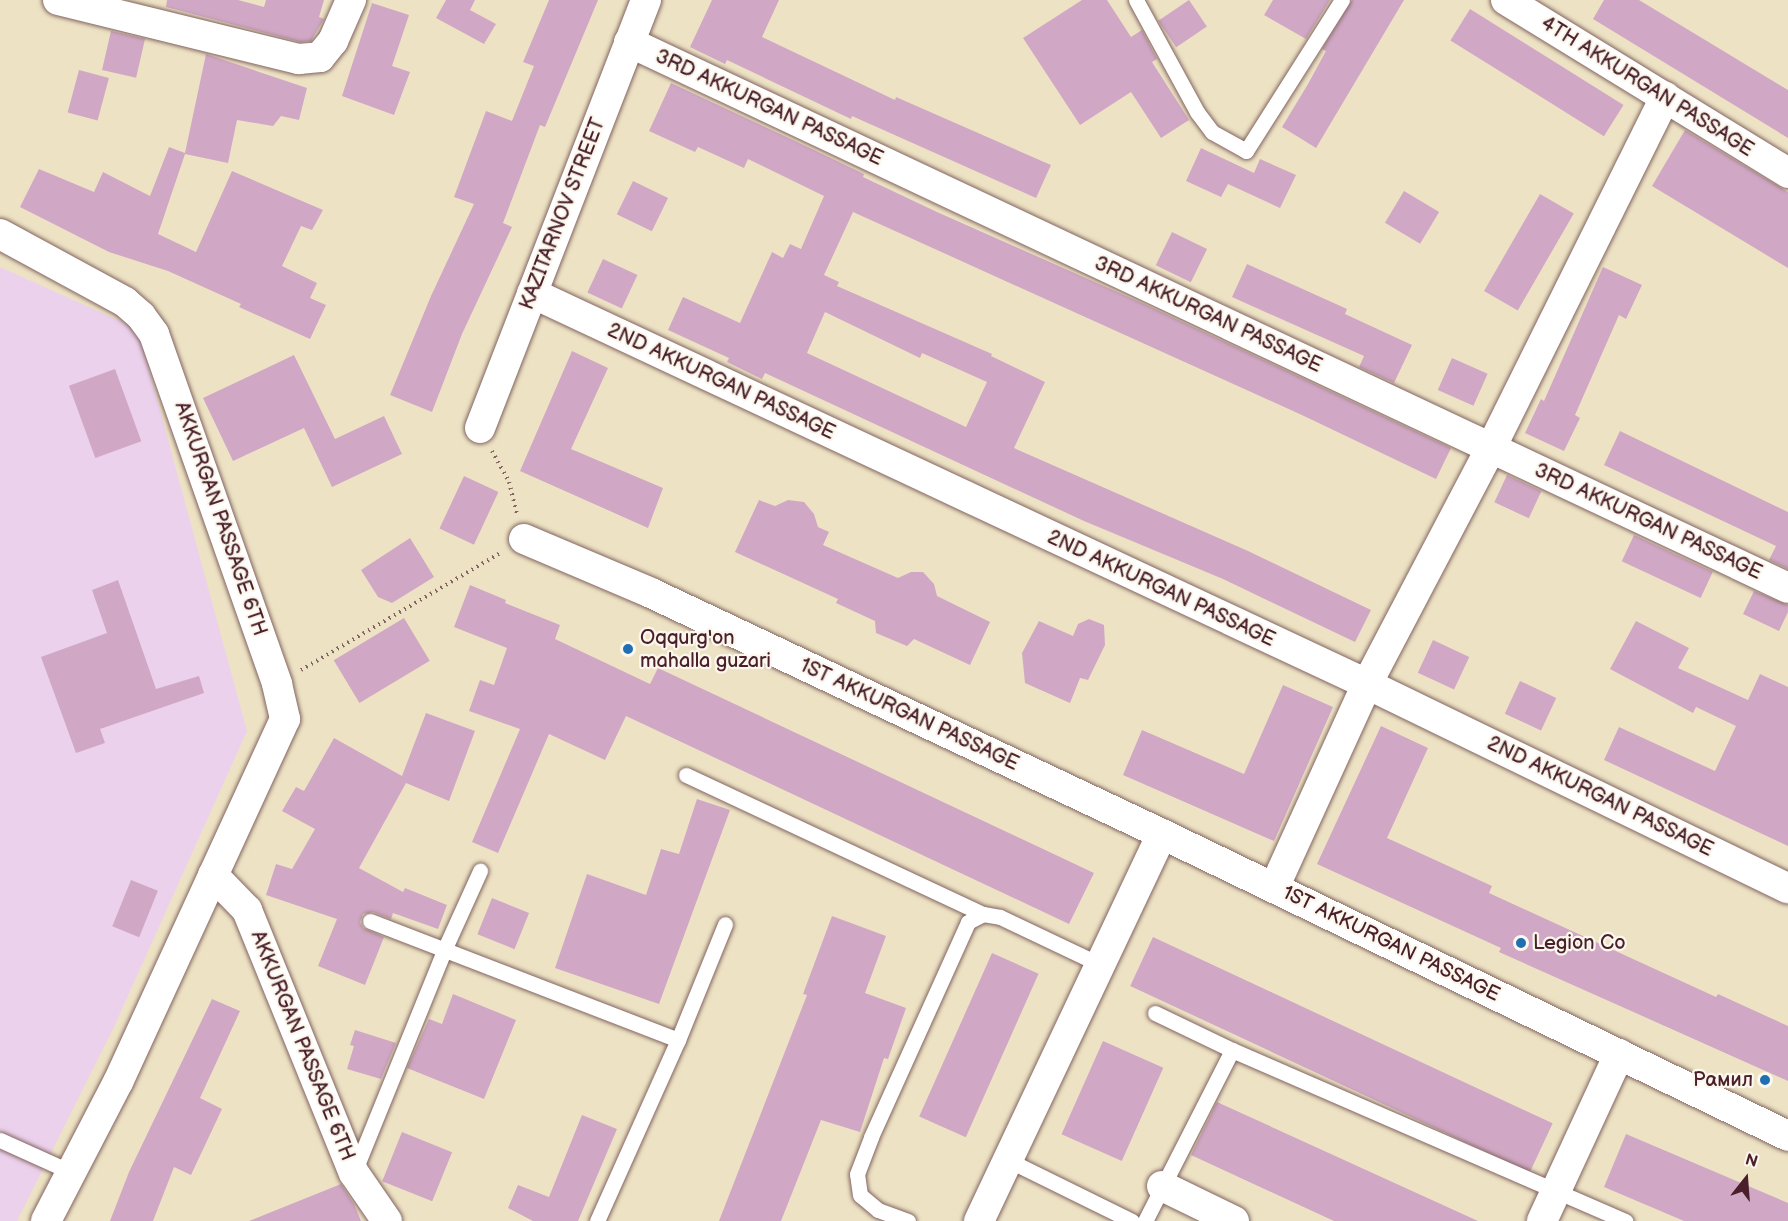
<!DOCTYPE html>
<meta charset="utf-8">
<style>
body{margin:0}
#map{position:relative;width:1788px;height:1221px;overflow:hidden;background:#ede3c4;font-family:"Balsamiq Sans",sans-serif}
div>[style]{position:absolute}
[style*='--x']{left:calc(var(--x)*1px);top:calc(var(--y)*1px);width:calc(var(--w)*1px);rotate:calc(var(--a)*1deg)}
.built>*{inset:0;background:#ebd1ec}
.building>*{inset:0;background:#d0a8c5;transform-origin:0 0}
.path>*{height:4px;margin-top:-2px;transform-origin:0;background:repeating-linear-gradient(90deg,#836461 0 1.5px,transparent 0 6px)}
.roads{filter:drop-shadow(0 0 2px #836461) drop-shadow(0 0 2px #836461)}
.service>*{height:15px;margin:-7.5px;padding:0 7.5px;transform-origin:7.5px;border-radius:7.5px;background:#fff}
.minor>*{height:30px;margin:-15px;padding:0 15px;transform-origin:15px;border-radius:15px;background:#fff}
.dots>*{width:16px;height:16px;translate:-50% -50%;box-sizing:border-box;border:3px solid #fbf7ec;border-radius:50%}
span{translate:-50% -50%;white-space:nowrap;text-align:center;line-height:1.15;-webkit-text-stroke:4.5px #fbf7ec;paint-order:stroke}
.street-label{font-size:20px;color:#4a1f2b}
.poi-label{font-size:20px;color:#4a1f2b}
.left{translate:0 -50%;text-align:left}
.right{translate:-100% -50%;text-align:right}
.north{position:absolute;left:1716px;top:1149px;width:60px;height:60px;-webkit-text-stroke:4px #fbf7ec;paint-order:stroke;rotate:17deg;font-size:16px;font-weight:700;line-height:24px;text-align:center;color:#4a1f2b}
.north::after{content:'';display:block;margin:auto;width:21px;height:27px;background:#4a1f2b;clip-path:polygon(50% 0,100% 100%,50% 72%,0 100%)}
</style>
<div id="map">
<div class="built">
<i style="clip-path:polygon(0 267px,138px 329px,247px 731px,113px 1029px,17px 1221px,0 1221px)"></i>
</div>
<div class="building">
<i style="clip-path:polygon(167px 0,238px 0,264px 7px,266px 0,324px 0,319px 17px,324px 19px,311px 41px,300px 42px,166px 7px)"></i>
<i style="clip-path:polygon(446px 0,475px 0,470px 10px,496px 24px,484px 44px,436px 18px)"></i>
<i style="clip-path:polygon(549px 0,598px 0,545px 127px,540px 125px,503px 223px,512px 227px,462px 334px,432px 412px,390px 395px,431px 296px,474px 204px,454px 197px,486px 111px,512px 121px,534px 66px,523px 62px)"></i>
<i style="clip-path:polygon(712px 0,779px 0,762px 37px,895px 100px,896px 97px,1051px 165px,1036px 198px,852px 116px,851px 119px,727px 60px,725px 64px,690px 47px)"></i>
<i style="clip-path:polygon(1082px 0,1107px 0,1131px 37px,1142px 30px,1157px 59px,1152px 62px,1189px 120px,1161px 138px,1131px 92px,1080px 125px,1023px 38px)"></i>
<i style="left:1189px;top:0;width:32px;height:37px;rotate:56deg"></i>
<i style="clip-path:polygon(1273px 0,1330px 0,1306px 39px,1264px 15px)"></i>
<i style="clip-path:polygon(1352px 0,1404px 0,1316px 148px,1282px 127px,1308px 84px,1326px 51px,1322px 49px)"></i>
<i style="clip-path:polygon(1604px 0,1639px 0,1788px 90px,1788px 138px,1593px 19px)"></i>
<i style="clip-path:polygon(372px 3px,409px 15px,392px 66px,410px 72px,394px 115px,342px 96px)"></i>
<i style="left:1470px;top:9px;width:181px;height:37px;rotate:32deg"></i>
<i style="left:111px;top:31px;width:35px;height:40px;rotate:13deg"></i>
<i style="clip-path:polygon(206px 54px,307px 88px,299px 120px,281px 116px,273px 126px,237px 120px,228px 163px,185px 154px,158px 234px,196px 252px,232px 171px,323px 210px,312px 230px,301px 226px,282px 266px,317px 283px,310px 298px,326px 305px,310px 339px,239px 307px,241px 304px,168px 271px,109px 252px,20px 207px,39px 169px,94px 192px,103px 172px,150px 196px,169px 147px,185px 153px)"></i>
<i style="left:79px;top:70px;width:31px;height:44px;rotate:15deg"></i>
<i style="clip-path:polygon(evenodd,671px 83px,812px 149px,864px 174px,863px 177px,937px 212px,1142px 303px,1451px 448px,1436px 479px,1304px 416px,853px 212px,824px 275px,839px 282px,837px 286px,992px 354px,991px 356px,1045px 382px,1014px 448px,1248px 551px,1371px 610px,1355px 642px,1223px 579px,1084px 521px,765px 373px,762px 379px,727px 362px,729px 358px,668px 330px,683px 297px,740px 323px,772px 252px,783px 258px,790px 244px,801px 249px,824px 196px,748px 159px,744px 168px,698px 147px,695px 152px,649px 131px,671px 83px,825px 312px,920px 358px,922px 353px,987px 382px,966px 427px,807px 353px,825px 312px)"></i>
<i style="clip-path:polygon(1685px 130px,1788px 192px,1788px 268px,1652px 186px)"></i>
<i style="clip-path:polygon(1201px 148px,1254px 173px,1260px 159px,1296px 175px,1280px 208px,1228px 184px,1221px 197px,1186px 181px)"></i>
<i style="left:633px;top:181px;width:39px;height:37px;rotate:26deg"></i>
<i style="left:1404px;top:191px;width:41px;height:37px;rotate:31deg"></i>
<i style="left:1540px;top:194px;width:39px;height:112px;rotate:30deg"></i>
<i style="left:1172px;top:232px;width:39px;height:37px;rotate:26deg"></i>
<i style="left:603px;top:259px;width:38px;height:37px;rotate:25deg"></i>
<i style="clip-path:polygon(1247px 264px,1347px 309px,1345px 314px,1412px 345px,1394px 383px,1359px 367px,1364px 356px,1232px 297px)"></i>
<i style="clip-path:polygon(1603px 267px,1642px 285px,1626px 319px,1619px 315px,1575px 415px,1580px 418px,1564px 451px,1525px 433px,1541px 399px,1544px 401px)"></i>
<i style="clip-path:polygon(572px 351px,608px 368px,571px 449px,663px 488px,648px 528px,520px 471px)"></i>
<i style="clip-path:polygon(294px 355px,335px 439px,384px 416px,402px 454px,332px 487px,304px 428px,233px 461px,203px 398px)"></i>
<i style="left:1452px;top:358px;width:39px;height:35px;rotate:24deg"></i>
<i style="left:115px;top:369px;width:77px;height:49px;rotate:70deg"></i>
<i style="clip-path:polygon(1620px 431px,1788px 512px,1788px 569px,1769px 560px,1776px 546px,1604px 465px)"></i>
<i style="left:1507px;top:475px;width:38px;height:30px;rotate:25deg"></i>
<i style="left:464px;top:476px;width:38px;height:58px;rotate:25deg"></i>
<i style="clip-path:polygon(759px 500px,775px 506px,788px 500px,804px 502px,814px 514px,818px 527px,829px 532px,823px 545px,898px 578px,911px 572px,923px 572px,934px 584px,937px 596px,990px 622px,970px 665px,914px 639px,907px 646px,876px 633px,875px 621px,836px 603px,838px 599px,735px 552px)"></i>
<i style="left:1634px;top:535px;width:87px;height:29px;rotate:25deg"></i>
<i style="clip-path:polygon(410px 538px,434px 577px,392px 603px,378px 597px,361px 570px)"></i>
<i style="clip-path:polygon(118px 580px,156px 689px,199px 676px,204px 693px,100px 729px,105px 743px,76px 753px,41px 657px,107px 633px,92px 590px)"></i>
<i style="clip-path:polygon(470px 585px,506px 600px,505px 603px,560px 625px,555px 639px,650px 684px,658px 668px,1094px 873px,1069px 924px,626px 716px,605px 760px,549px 734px,498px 853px,472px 842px,520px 729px,469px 711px,480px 680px,494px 685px,507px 648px,454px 627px)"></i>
<i style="clip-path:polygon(1754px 591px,1788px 605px,1788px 612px,1779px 631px,1743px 614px)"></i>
<i style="left:404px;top:618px;width:50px;height:82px;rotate:59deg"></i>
<i style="clip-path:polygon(1089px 619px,1104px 625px,1105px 645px,1088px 680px,1080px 678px,1070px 703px,1025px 683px,1022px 653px,1039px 621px,1073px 636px,1078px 624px)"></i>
<i style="clip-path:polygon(1636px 621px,1689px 648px,1678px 668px,1748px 700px,1760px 674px,1788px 687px,1788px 846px,1604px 760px,1619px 727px,1715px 771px,1736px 726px,1696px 707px,1693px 713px,1610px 669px)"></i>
<i style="left:1433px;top:640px;width:40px;height:36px;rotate:25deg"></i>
<i style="left:1520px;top:681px;width:40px;height:36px;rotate:25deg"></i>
<i style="clip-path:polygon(1283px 685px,1333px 707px,1274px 841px,1123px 775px,1142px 730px,1244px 774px)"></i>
<i style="clip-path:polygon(426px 713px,475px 731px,449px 801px,406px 783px,359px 868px,403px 892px,405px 888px,447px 905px,438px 929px,393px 913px,391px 919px,373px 912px,363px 914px,360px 922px,363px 928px,384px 937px,365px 985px,318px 966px,337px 919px,266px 895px,276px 864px,292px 869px,315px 829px,282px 811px,296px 787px,304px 791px,334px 738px,402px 776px)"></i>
<i style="clip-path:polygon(1381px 726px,1428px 748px,1387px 838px,1492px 886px,1489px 893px,1716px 997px,1718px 994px,1788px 1026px,1788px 1081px,1499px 952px,1501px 948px,1317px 864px)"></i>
<i style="clip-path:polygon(697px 799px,730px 810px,659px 1004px,555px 968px,587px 874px,646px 895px,661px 849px,679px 854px)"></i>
<i style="left:131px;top:880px;width:29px;height:50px;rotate:22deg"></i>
<i style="left:492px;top:898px;width:40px;height:39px;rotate:22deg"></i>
<i style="clip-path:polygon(832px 916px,886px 936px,865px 993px,906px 1008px,888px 1059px,884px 1058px,860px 1132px,821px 1120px,781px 1221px,719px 1221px,807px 995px,803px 994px)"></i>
<i style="left:1153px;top:937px;width:441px;height:54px;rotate:25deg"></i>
<i style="left:992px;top:953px;width:51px;height:179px;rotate:24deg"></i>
<i style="clip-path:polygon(453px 994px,516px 1020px,484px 1099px,407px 1068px,429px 1019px,442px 1024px)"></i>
<i style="clip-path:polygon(212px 999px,240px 1011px,200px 1098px,222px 1109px,191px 1175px,174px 1167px,153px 1221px,110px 1221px,129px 1172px)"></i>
<i style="clip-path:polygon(355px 1030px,396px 1043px,381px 1079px,347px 1069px,354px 1046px,350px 1045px)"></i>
<i style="left:1103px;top:1041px;width:66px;height:102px;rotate:24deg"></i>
<i style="clip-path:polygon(1217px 1102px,1478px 1221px,1334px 1221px,1191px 1155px)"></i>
<i style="clip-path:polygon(582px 1115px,617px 1129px,578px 1221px,533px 1221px,508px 1208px,518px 1185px,549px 1197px)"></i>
<i style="left:402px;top:1132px;width:54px;height:53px;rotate:22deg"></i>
<i style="clip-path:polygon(1626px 1134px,1788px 1203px,1788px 1221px,1684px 1221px,1604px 1187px)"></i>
<i style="clip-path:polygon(341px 1184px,354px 1204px,361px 1221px,249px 1221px)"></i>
</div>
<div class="path">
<i style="--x:492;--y:451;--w:35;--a:61"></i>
<i style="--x:509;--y:482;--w:32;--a:76"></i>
<i style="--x:301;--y:670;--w:233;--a:-30.4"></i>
</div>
<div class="roads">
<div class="service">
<i style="--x:1136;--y:0;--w:128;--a:61.4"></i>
<i style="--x:1197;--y:112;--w:25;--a:53"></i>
<i style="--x:1212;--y:132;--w:39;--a:29"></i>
<i style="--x:1246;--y:151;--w:179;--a:-57.6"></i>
<i style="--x:686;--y:775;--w:328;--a:25.1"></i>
<i style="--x:370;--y:921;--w:330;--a:21.1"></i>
<i style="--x:1155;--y:1013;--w:85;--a:25.7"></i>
<i style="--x:0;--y:1140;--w:78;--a:24.3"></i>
<i style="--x:1008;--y:1160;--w:138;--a:26.2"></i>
<i style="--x:355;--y:1170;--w:240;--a:-67.9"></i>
<i style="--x:445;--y:948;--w:85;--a:-65.6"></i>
<i style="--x:597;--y:1221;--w:198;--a:-65.9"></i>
<i style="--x:678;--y:1040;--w:125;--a:-67.9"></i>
<i style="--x:908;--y:1221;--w:32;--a:-160"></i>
<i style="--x:878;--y:1210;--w:23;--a:-140"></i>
<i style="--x:860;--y:1195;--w:21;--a:-98"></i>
<i style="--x:857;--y:1174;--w:40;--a:-69"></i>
<i style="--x:871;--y:1137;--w:236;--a:-65.7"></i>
<i style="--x:968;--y:922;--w:17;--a:-28"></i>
<i style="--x:983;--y:914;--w:17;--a:10"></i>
<i style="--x:1000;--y:917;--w:112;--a:25.4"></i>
<i style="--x:1145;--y:1221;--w:192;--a:-63"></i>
<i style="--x:1232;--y:1050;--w:429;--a:23.5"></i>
</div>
<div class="minor">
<i style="--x:58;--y:0;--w:248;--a:13.8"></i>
<i style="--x:299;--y:59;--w:21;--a:-5"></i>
<i style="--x:320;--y:57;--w:21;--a:-51"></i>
<i style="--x:333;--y:41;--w:45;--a:-66.3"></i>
<i style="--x:1506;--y:0;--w:331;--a:31.5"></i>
<i style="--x:629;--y:42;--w:1281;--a:25.22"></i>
<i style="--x:0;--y:234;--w:142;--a:28.5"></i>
<i style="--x:125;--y:302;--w:21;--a:41"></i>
<i style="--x:141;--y:316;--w:22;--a:54"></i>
<i style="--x:154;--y:334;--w:371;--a:70.6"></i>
<i style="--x:277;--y:684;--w:36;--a:77"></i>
<i style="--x:285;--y:719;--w:400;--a:114.7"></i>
<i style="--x:118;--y:1082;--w:157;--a:117.4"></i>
<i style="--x:532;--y:293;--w:922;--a:25.09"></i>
<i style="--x:1367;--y:684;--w:468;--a:25.9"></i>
<i style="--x:480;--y:428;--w:459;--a:-68.8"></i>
<i style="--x:524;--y:539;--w:138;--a:23"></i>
<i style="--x:651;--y:593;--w:565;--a:25.25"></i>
<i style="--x:1162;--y:834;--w:695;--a:25.75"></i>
<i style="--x:213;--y:875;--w:49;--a:45.8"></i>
<i style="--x:247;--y:910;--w:284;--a:67.9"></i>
<i style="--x:354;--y:1173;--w:58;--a:55.5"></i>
<i style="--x:1274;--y:888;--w:224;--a:-65.5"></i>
<i style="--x:1367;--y:684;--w:267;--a:-62.3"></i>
<i style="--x:1491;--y:448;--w:392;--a:-63.6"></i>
<i style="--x:1162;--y:1186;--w:80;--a:25.9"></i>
<i style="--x:979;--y:1221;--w:428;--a:-64.7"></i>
<i style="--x:1542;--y:1221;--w:184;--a:-65.2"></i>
</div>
</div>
<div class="dots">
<i style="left:628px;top:649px;background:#1f6fb2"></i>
<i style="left:1521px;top:943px;background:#1f6fb2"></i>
<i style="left:1765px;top:1080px;background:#1f6fb2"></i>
</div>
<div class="street-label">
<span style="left:1647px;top:87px;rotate:32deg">4TH AKKURGAN PASSAGE</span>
<span style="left:769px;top:108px;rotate:25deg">3RD AKKURGAN PASSAGE</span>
<span style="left:563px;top:214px;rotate:-69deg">KAZITARNOV STREET</span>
<span style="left:1208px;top:315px;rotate:25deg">3RD AKKURGAN PASSAGE</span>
<span style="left:721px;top:382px;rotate:25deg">2ND AKKURGAN PASSAGE</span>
<span style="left:220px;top:519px;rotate:71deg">AKKURGAN PASSAGE 6TH</span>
<span style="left:1648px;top:522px;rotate:25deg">3RD AKKURGAN PASSAGE</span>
<span style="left:1161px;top:589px;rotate:25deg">2ND AKKURGAN PASSAGE</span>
<span style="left:909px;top:715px;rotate:25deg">1ST AKKURGAN PASSAGE</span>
<span style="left:1600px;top:797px;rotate:26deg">2ND AKKURGAN PASSAGE</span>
<span style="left:1391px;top:944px;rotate:26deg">1ST AKKURGAN PASSAGE</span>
<span style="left:302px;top:1046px;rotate:68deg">AKKURGAN PASSAGE 6TH</span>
</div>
<div class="poi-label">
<span class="left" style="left:640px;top:650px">Oqqurg'on<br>mahalla guzari</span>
<span class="left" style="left:1533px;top:943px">Legion Co</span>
<span class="right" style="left:1753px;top:1080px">Рамил</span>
</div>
<div class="north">N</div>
</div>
